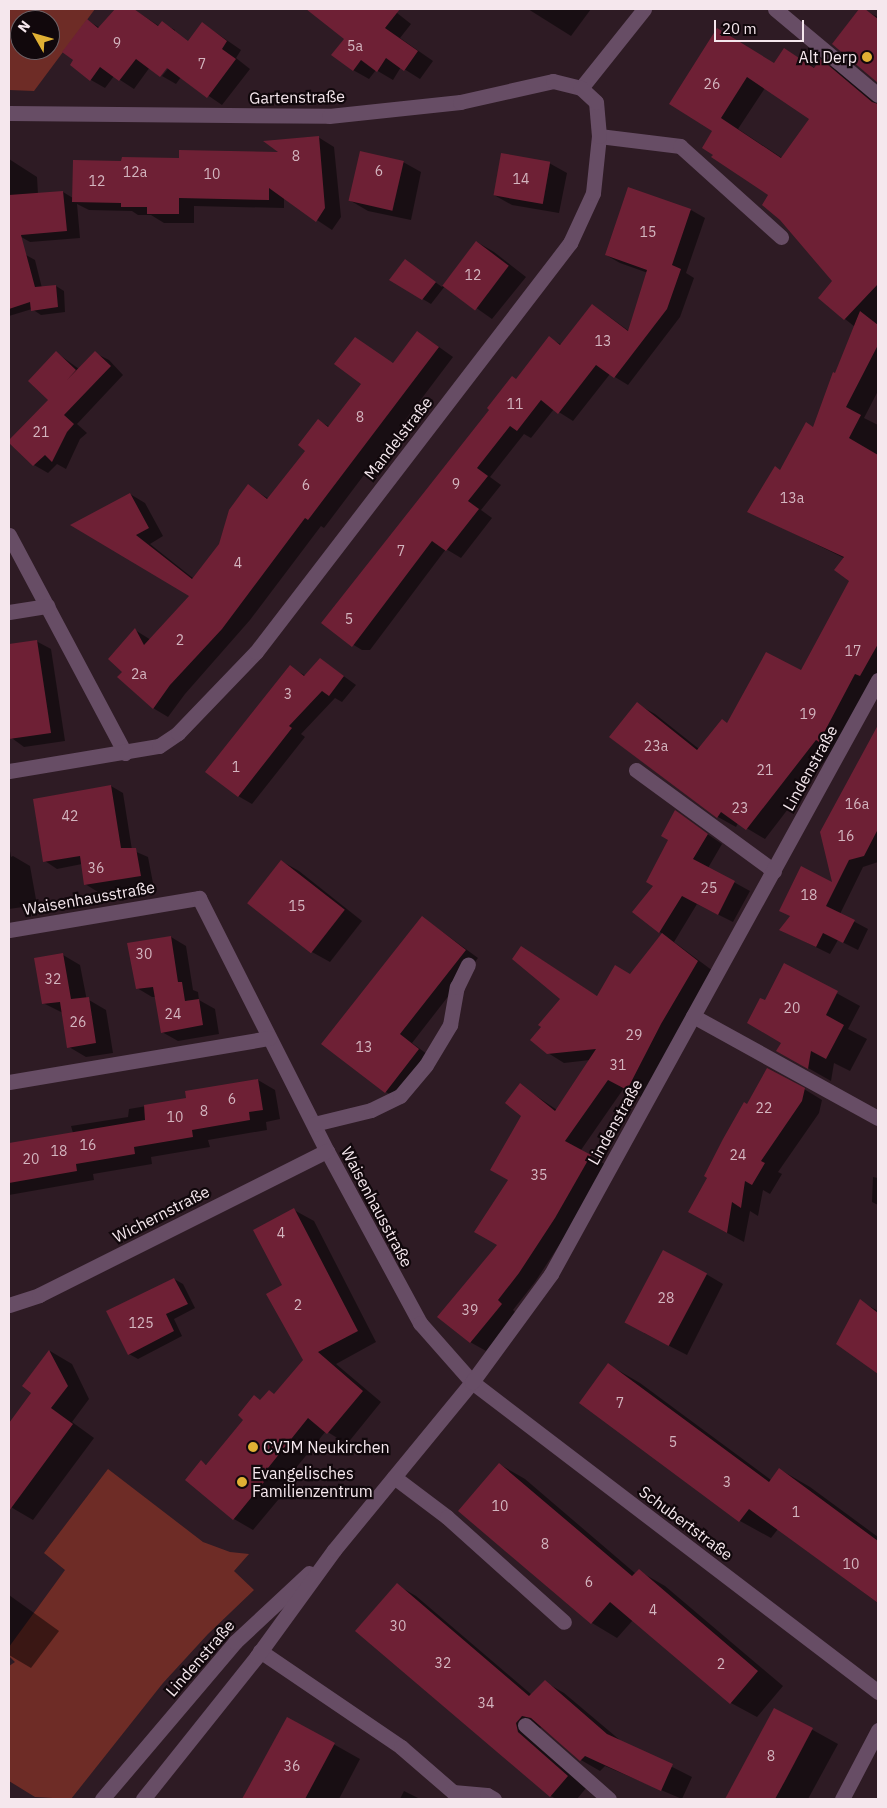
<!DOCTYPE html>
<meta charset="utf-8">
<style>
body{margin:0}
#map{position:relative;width:887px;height:1808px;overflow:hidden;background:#2e1b24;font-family:"IBM Plex Sans",sans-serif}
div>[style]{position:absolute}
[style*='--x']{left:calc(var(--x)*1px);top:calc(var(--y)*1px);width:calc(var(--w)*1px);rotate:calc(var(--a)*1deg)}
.green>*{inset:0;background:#6e2c26}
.shadow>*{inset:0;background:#0007}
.building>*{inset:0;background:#6e2035;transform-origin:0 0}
.minor>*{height:15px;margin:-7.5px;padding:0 7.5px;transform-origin:7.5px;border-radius:7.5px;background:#674d65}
.dots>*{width:14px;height:14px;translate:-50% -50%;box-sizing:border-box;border:2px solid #11080c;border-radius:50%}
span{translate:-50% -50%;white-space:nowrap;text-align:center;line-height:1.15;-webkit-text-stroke:4.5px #11080c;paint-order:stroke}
.number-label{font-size:14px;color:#d3b5bf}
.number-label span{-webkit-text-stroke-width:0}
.poi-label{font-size:16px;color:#f5e7ed}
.right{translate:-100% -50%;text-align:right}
.left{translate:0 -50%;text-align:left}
.street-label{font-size:16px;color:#f5e7ed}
.frame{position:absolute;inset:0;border:10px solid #f5e7ed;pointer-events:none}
.north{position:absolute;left:10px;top:10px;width:50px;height:50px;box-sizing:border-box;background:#11080c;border:1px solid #6c6166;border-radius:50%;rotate:308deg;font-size:14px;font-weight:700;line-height:20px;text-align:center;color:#f5e7ed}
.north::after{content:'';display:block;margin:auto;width:18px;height:22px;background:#e0b034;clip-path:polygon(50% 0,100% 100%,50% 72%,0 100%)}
.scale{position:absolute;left:714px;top:20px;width:90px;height:22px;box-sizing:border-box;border:2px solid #f5e7ed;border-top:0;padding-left:6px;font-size:15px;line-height:18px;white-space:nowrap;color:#f5e7ed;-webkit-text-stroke:4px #11080c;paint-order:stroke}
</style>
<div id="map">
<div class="green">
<i style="clip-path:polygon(evenodd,9px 9px,95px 9px,34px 91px,9px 90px,9px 9px,20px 20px,50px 20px,50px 50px,20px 50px,20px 20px)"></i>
<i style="clip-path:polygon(108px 1469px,203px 1542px,230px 1552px,249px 1554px,234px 1571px,254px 1590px,208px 1634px,163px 1683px,71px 1799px,35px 1797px,9px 1781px,9px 1666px,15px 1662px,9px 1656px,9px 1647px,65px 1570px,44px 1553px)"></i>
</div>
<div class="shadow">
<i style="clip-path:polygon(116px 9px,133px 9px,159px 26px,162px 23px,175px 30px,175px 32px,192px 45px,202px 23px,241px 50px,236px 58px,250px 69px,222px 105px,181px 77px,176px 84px,162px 76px,172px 64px,150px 67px,134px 89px,114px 76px,105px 88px,91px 80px,87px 20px,100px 28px)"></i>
<i style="clip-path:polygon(310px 9px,392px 9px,411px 24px,400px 38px,433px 61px,420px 79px,401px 67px,393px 80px,376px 70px,369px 79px,353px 70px,345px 38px)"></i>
<i style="clip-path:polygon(528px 9px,591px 9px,571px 36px)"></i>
<i style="clip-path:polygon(861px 9px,878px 17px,878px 82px,834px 44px)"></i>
<i style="clip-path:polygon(evenodd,784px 50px,815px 68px,821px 61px,839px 71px,878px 103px,878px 391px,864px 418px,878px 425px,878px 685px,834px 749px,765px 839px,738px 823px,736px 827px,718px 817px,637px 704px,655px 714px,699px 749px,728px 724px,801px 672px,851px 581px,844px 558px,748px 511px,814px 428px,855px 327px,819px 298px,834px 281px,770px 195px,714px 131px,670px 104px,774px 64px,784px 50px,765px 88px,811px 118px,782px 158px,738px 129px,765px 88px)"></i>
<i style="clip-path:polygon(318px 137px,334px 147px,341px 217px,332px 230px,284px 198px,284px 208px,194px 206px,194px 223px,164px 223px,151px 215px,138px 215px,132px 211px,89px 210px,77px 204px,80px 238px,30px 242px,16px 234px,16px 224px,9px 224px,9px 159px,37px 177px,38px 194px,63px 192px,73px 198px,122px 162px,281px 153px)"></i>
<i style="clip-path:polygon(403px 162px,421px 172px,411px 220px,368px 211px,351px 201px)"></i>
<i style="clip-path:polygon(549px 163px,567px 173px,559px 213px,512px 205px,494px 195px)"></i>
<i style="clip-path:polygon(691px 210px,705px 218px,686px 273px,694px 278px,680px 317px,628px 385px,610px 374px,573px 421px,554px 409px,531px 438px,524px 434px,490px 477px,501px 485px,481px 510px,492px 518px,461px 558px,446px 549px,370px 650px,362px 650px,347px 641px,516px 380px,549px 338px,562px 345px,593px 305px,629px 331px,648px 273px,620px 263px,606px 255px)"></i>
<i style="clip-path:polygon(477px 242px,494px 252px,526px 277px,492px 319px,445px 286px,431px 304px,391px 280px,406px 261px,442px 287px)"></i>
<i style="clip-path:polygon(26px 255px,35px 260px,42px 288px,56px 286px,64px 291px,65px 312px,41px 315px,32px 309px,9px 316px,9px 260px)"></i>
<i style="clip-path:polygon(418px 332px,453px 357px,324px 528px,321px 526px,250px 620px,185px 694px,168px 717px,153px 708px,123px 672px,135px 630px,151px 640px,191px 596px,72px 525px,130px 494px,145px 503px,163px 536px,150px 544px,194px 579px,220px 545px,248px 486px,269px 499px,307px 450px,319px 421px,330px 427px,394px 364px)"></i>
<i style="clip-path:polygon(57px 353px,79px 369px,95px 353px,109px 360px,123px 375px,77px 424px,87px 433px,80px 439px,66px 469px,57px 464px,48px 473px,34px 465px,9px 442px,50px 400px)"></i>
<i style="clip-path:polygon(36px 641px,51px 649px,65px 741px,24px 747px,9px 736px,9px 645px)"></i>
<i style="clip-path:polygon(320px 659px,356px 685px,342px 702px,335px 698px,301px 734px,305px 737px,252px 804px,238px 796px,290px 667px,306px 676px)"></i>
<i style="clip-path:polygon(867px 749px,878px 756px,878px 862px,863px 867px,840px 914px,868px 929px,858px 950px,838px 940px,830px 954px,781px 930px,834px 884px)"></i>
<i style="clip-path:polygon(111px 786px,123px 793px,132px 850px,148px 857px,153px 883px,98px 892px,85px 884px,82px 864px,57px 869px,45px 861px)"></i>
<i style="clip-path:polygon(675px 812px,722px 844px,708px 868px,750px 891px,733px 922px,697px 904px,674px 942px,713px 971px,643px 1098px,624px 1088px,581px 1150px,606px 1165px,571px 1227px,535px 1282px,513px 1310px,517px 1314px,486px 1351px,470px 1342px,499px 1245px,523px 1115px,520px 1085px,557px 1110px,590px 1060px,564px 1063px,548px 1053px,542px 1027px,561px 999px,537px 957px,598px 997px,630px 976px,663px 934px,660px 932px,655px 885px,670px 840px)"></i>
<i style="clip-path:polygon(9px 845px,11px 857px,13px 856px,30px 866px,37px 905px,9px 909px)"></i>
<i style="clip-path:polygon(281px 861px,299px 871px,362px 921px,330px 962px,312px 952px)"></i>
<i style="clip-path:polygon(422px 917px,478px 958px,412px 1043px,431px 1057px,399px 1099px,386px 1092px)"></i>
<i style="clip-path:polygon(171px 937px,186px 946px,193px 990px,198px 992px,199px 1000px,215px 1009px,219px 1034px,178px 1041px,162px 1032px,156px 997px,152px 997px,137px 988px)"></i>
<i style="clip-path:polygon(63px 955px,80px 965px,87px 1001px,89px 1000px,106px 1010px,113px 1053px,86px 1057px,69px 1047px,63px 1013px,43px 1003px)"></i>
<i style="clip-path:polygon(785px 965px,860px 1006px,848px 1029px,867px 1039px,850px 1071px,834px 1063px,831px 1081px,801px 1064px,765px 1002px)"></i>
<i style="clip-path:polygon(258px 1080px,275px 1090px,280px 1119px,266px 1122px,267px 1130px,208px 1140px,210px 1147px,151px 1157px,152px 1164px,93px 1174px,94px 1180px,9px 1195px,9px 1144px,73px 1133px,71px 1126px,128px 1117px,129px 1109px,188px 1099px)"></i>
<i style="clip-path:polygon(804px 1089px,822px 1100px,819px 1113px,778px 1172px,782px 1174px,770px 1194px,763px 1190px,758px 1216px,750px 1211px,744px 1242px,707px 1222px,748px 1105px)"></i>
<i style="clip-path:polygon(873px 1177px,878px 1178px,878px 1205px,872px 1202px)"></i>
<i style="clip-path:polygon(294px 1210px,314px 1221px,376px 1342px,336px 1364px,381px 1402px,347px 1444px,326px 1431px,278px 1490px,283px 1494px,253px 1530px,234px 1519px,202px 1462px,207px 1465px,261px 1401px,275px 1395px,304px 1360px)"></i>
<i style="clip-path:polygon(706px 1274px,723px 1284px,687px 1355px,644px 1333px)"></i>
<i style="clip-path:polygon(174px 1279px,183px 1284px,195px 1308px,174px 1319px,182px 1336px,138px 1359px,129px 1354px,107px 1311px)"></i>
<i style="clip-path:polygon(860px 1301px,878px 1311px,878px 1372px,838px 1343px)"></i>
<i style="clip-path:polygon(50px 1351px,72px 1364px,89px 1399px,72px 1422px,94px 1438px,33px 1520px,9px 1506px,9px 1425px,33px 1393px)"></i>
<i style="clip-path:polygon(609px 1365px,640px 1383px,771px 1480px,779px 1469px,810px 1487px,878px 1537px,878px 1603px,778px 1529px,771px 1538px,740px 1521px)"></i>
<i style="clip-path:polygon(499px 1464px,525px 1479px,636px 1574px,639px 1571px,665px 1586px,783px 1686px,757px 1717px,731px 1703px,633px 1620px,617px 1638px,592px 1623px)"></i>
<i style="clip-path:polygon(397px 1585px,416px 1596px,532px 1695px,545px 1682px,564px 1693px,621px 1741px,692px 1777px,682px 1799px,605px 1766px,600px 1771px,581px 1760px,541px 1727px,535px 1734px,587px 1787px,577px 1799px,556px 1799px,551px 1796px)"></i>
<i style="clip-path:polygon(9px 1595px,59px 1631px,31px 1668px,9px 1655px)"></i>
<i style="clip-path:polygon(775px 1709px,838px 1744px,808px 1799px,727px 1799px)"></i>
<i style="clip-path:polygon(287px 1718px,360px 1759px,339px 1799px,244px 1799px)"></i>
<i style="clip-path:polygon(404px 1791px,420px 1799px,400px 1799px)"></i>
</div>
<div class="building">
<i style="clip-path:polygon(115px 9px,134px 9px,158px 26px,162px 21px,188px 41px,202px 22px,227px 41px,222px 49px,236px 59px,207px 98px,167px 68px,160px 77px,136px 59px,119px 81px,100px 67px,90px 81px,70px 65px,73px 60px,62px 52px,87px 19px,98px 28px)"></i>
<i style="clip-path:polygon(306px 9px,400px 9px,385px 28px,418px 51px,404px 71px,386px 58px,377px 72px,361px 60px,353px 71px,331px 55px,344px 39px)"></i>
<i style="clip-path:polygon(859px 9px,865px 9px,878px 19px,878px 83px,832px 44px)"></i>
<i style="clip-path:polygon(evenodd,717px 28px,774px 63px,784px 48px,814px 68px,821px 59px,872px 102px,878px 104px,878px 284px,844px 320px,818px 298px,832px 281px,780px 220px,762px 205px,768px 195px,711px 157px,713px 155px,702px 148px,712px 131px,669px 104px,717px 28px,747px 77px,809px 119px,781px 158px,721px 118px,747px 77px)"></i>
<i style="clip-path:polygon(319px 136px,325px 208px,316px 222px,269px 188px,269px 200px,179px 198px,179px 214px,147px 214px,147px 207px,121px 207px,121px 203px,72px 202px,73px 160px,121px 161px,122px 157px,179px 158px,179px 150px,278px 152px,263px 141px)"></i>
<i style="left:360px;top:151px;width:45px;height:51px;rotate:13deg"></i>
<i style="left:501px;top:153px;width:50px;height:43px;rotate:10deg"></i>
<i style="clip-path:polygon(628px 187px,691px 209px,672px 265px,681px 269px,667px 309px,614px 378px,596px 365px,558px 414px,541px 400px,517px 431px,510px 426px,477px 468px,488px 476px,468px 501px,479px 509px,446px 551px,432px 541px,352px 647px,321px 623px,489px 410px,487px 408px,512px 376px,516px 379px,549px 336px,560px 345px,592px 304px,628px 331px,647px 270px,605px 255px)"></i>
<i style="clip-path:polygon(63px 191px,67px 231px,21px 235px,35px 287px,56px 285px,58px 307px,31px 311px,30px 302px,9px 309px,9px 195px)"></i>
<i style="left:476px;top:241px;width:41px;height:56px;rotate:37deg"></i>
<i style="clip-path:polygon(405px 259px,436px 282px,422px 300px,389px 280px)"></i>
<i style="clip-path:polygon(860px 311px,878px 325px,878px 345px,846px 407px,861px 415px,849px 438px,878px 455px,878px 644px,860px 676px,855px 674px,819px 742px,816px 740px,746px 830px,721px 812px,717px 818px,609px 737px,637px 702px,697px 750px,722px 719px,727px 723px,766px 652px,801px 670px,849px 581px,834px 570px,844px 557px,747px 512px,775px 466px,780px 470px,806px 422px,813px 427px,833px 372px,835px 373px)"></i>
<i style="clip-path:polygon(417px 331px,439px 347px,308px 520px,305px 518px,222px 629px,170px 685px,153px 709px,117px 677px,122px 672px,108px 659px,135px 628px,144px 645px,189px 596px,70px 525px,130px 493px,149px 528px,136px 535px,192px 579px,219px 544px,229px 510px,248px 484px,267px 499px,305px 451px,298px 445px,318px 419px,328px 427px,361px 384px,334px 364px,355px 337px,393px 363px)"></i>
<i style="clip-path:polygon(56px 351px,76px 370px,67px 380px,95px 351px,111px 366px,64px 415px,74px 424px,67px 432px,52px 462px,45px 455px,33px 466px,9px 443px,9px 440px,48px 400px,28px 381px)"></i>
<i style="clip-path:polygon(37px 640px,51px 733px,9px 739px,9px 644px)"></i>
<i style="clip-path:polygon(320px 658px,344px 676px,329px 696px,322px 691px,289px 726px,292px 728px,238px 797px,205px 772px,290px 665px,304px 676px)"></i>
<i style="clip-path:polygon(878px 725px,878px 829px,864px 856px,849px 860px,826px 906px,855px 920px,843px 943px,823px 933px,816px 947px,779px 930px,790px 916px,779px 911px,801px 866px,832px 882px,820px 832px)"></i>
<i style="clip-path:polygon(111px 785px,121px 848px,136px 848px,141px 876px,84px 885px,80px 856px,43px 862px,33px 799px)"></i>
<i style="clip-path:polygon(675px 810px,708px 834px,693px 859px,735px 881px,718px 915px,682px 896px,659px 933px,632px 912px,653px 886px,646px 882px,668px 840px,661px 836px)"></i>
<i style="left:281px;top:860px;width:81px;height:55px;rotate:38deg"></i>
<i style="clip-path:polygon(422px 916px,466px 950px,400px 1034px,419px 1049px,385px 1093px,321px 1044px)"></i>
<i style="clip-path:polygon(662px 933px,698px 961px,661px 1024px,627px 1090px,608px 1080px,565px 1141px,591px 1155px,555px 1218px,519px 1273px,498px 1300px,502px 1304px,470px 1343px,437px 1317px,497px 1245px,474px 1232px,508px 1180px,490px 1170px,521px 1116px,505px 1103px,520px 1083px,555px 1111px,596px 1049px,547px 1054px,530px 1040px,541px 1027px,538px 1025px,560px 999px,512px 959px,521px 946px,597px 996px,615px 965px,630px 974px)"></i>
<i style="clip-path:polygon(171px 936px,178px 982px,182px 982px,185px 1001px,199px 999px,203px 1025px,161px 1033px,153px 987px,136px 989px,127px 943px)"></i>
<i style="clip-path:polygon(63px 953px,71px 999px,89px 997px,96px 1043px,67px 1048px,60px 1002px,42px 1004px,34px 958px)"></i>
<i style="clip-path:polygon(784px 963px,838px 991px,826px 1015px,844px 1025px,826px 1059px,811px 1051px,808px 1069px,776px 1051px,781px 1043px,747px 1023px,760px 998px,765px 1000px)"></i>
<i style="clip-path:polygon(767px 1068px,805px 1088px,802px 1101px,761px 1161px,765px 1163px,752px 1185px,745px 1181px,741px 1208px,732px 1202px,727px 1233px,688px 1212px,707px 1178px,704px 1176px,723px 1139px,744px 1102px,747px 1104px)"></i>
<i style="clip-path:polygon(258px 1079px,263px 1110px,249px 1112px,250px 1120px,192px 1130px,193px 1137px,134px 1147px,135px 1154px,76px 1164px,77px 1171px,9px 1183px,9px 1143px,145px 1120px,144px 1105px,186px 1098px,185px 1091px)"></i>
<i style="clip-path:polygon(294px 1208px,358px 1331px,318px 1352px,363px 1391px,327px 1434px,308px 1418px,260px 1478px,264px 1482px,233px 1520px,185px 1480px,201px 1460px,206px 1465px,243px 1420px,238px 1415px,254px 1395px,260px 1400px,269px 1390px,274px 1394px,303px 1360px,266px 1294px,282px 1285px,253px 1230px)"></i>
<i style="left:663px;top:1250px;width:50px;height:82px;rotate:28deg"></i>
<i style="clip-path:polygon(174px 1278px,188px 1304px,166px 1314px,174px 1331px,128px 1355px,106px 1311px)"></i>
<i style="clip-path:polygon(860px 1299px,878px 1313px,878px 1374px,836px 1344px)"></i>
<i style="clip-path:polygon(49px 1350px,68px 1386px,51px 1408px,73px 1424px,9px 1511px,9px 1423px,31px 1393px,22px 1386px)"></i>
<i style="clip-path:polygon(608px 1363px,769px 1482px,779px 1468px,878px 1541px,878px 1603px,749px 1509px,739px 1522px,579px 1403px)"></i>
<i style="clip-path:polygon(499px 1463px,632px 1576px,639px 1569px,758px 1671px,730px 1704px,610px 1602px,591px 1624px,458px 1511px)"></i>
<i style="clip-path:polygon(397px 1583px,529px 1696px,545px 1680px,607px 1734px,673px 1764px,661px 1791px,585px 1756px,580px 1761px,531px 1718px,522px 1716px,516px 1723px,518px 1732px,568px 1776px,550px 1797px,355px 1631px)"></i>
<i style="clip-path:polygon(774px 1708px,813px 1728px,786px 1779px,775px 1799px,725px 1799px)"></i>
<i style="clip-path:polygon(287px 1717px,335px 1743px,305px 1799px,242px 1799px)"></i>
</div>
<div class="minor">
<i style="--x:775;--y:9;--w:134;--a:39.9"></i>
<i style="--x:581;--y:88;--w:101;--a:-51.4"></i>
<i style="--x:9;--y:113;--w:320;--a:0.5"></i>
<i style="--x:329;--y:116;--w:132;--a:-6.1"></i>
<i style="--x:460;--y:102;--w:95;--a:-12.7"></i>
<i style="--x:553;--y:81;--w:29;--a:14"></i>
<i style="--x:599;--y:136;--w:82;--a:7"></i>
<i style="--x:680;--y:146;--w:136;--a:42"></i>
<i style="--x:9;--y:535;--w:247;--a:62"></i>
<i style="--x:9;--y:612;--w:39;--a:-9"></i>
<i style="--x:636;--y:770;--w:171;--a:36.2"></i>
<i style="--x:9;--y:771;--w:152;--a:-9.5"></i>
<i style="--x:159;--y:746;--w:23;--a:-34"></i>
<i style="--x:178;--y:733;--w:112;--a:-46.1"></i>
<i style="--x:256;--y:652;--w:516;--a:-52.49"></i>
<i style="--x:570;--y:243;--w:55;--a:-65.3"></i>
<i style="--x:593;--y:193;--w:57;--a:-84"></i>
<i style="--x:599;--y:136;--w:34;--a:-95"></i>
<i style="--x:596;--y:102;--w:21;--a:-137"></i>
<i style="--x:9;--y:930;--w:193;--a:-9.6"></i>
<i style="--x:199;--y:898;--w:284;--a:63.2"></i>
<i style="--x:327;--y:1151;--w:196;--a:61.6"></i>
<i style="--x:420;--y:1323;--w:79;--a:48.6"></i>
<i style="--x:472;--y:1382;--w:511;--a:37.36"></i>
<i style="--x:693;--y:1016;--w:211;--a:28.9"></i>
<i style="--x:9;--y:1082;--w:264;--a:-9.6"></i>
<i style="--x:314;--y:1124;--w:59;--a:-13.8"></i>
<i style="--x:371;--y:1110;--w:32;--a:-26"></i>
<i style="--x:400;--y:1096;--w:40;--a:-50"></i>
<i style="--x:426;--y:1065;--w:47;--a:-59"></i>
<i style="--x:450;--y:1025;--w:39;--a:-80"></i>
<i style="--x:457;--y:987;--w:25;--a:-64"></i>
<i style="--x:9;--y:1305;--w:32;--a:-18"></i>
<i style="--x:39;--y:1295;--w:322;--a:-26.6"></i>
<i style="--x:394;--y:1477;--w:66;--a:37"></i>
<i style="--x:447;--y:1517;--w:157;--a:41.9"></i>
<i style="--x:260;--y:1651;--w:171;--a:34.2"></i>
<i style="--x:401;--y:1747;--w:69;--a:40.9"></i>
<i style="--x:453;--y:1792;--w:34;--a:5"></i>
<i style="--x:487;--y:1795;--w:8;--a:30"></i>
<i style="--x:525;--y:1725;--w:112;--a:41.4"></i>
<i style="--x:102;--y:1799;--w:206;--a:-49.7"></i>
<i style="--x:235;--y:1642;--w:101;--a:-43"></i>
<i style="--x:143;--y:1799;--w:183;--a:-51.4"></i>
<i style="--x:257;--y:1656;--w:131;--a:-54"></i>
<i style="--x:334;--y:1550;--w:217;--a:-50.6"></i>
<i style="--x:472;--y:1382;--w:134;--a:-53.8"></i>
<i style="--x:551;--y:1274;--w:678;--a:-61.17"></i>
<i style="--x:842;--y:1799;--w:78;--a:-62.4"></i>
</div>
<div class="dots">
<i style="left:867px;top:57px;background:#e0b034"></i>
<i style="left:253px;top:1447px;background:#e0b034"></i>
<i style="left:242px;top:1482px;background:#e0b034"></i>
</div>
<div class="number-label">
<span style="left:117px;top:43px">9</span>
<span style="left:355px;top:46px">5a</span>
<span style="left:202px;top:64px">7</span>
<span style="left:712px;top:84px">26</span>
<span style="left:296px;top:156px">8</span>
<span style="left:379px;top:171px">6</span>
<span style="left:135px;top:172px">12a</span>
<span style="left:212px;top:174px">10</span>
<span style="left:521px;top:179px">14</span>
<span style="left:97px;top:181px">12</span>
<span style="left:648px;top:232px">15</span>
<span style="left:473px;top:275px">12</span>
<span style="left:603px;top:341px">13</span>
<span style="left:515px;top:404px">11</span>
<span style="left:360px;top:417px">8</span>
<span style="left:41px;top:432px">21</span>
<span style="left:456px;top:484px">9</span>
<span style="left:306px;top:485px">6</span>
<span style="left:792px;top:498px">13a</span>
<span style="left:401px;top:551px">7</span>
<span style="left:238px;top:563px">4</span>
<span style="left:349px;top:619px">5</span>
<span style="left:180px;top:640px">2</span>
<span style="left:853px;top:651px">17</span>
<span style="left:139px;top:674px">2a</span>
<span style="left:288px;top:694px">3</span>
<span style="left:808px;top:714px">19</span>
<span style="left:656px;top:746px">23a</span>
<span style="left:236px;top:767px">1</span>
<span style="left:765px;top:770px">21</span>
<span style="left:857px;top:804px">16a</span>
<span style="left:740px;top:808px">23</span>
<span style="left:70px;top:816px">42</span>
<span style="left:846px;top:836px">16</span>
<span style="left:96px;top:868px">36</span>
<span style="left:709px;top:888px">25</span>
<span style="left:809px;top:895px">18</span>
<span style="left:297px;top:906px">15</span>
<span style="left:144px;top:954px">30</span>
<span style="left:53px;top:979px">32</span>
<span style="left:792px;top:1008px">20</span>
<span style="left:173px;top:1014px">24</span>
<span style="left:78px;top:1022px">26</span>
<span style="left:634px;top:1035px">29</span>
<span style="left:364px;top:1047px">13</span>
<span style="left:618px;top:1065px">31</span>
<span style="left:232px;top:1099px">6</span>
<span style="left:764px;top:1108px">22</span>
<span style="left:204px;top:1111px">8</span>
<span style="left:175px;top:1117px">10</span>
<span style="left:88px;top:1145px">16</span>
<span style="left:59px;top:1151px">18</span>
<span style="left:738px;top:1155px">24</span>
<span style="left:31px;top:1159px">20</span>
<span style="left:539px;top:1175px">35</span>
<span style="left:281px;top:1233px">4</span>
<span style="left:666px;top:1298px">28</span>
<span style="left:298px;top:1305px">2</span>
<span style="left:470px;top:1310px">39</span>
<span style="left:141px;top:1323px">125</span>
<span style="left:620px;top:1403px">7</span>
<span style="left:673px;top:1442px">5</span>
<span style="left:727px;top:1482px">3</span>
<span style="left:500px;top:1506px">10</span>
<span style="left:796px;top:1512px">1</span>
<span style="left:545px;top:1544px">8</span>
<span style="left:851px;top:1564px">10</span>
<span style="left:589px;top:1582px">6</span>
<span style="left:653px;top:1610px">4</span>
<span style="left:398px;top:1626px">30</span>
<span style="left:443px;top:1663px">32</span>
<span style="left:721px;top:1664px">2</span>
<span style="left:486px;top:1703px">34</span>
<span style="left:771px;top:1756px">8</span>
<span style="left:292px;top:1766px">36</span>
</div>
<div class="poi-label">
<span class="right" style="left:857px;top:57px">Alt Derp</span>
<span class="left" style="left:263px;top:1447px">CVJM Neukirchen</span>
<span class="left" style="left:252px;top:1482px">Evangelisches<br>Familienzentrum</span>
</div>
<div class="street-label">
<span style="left:297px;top:97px;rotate:-1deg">Gartenstraße</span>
<span style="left:398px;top:438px;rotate:-52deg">Mandelstraße</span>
<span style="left:810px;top:768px;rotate:-61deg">Lindenstraße</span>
<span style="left:89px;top:898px;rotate:-10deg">Waisenhausstraße</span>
<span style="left:615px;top:1122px;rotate:-61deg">Lindenstraße</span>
<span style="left:377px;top:1207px;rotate:62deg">Waisenhausstraße</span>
<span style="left:161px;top:1214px;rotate:-27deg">Wichernstraße</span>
<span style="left:686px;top:1523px;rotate:37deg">Schubertstraße</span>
<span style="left:200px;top:1658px;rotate:-49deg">Lindenstraße</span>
</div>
<div class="frame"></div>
<div class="north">N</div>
<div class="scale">20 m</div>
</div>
